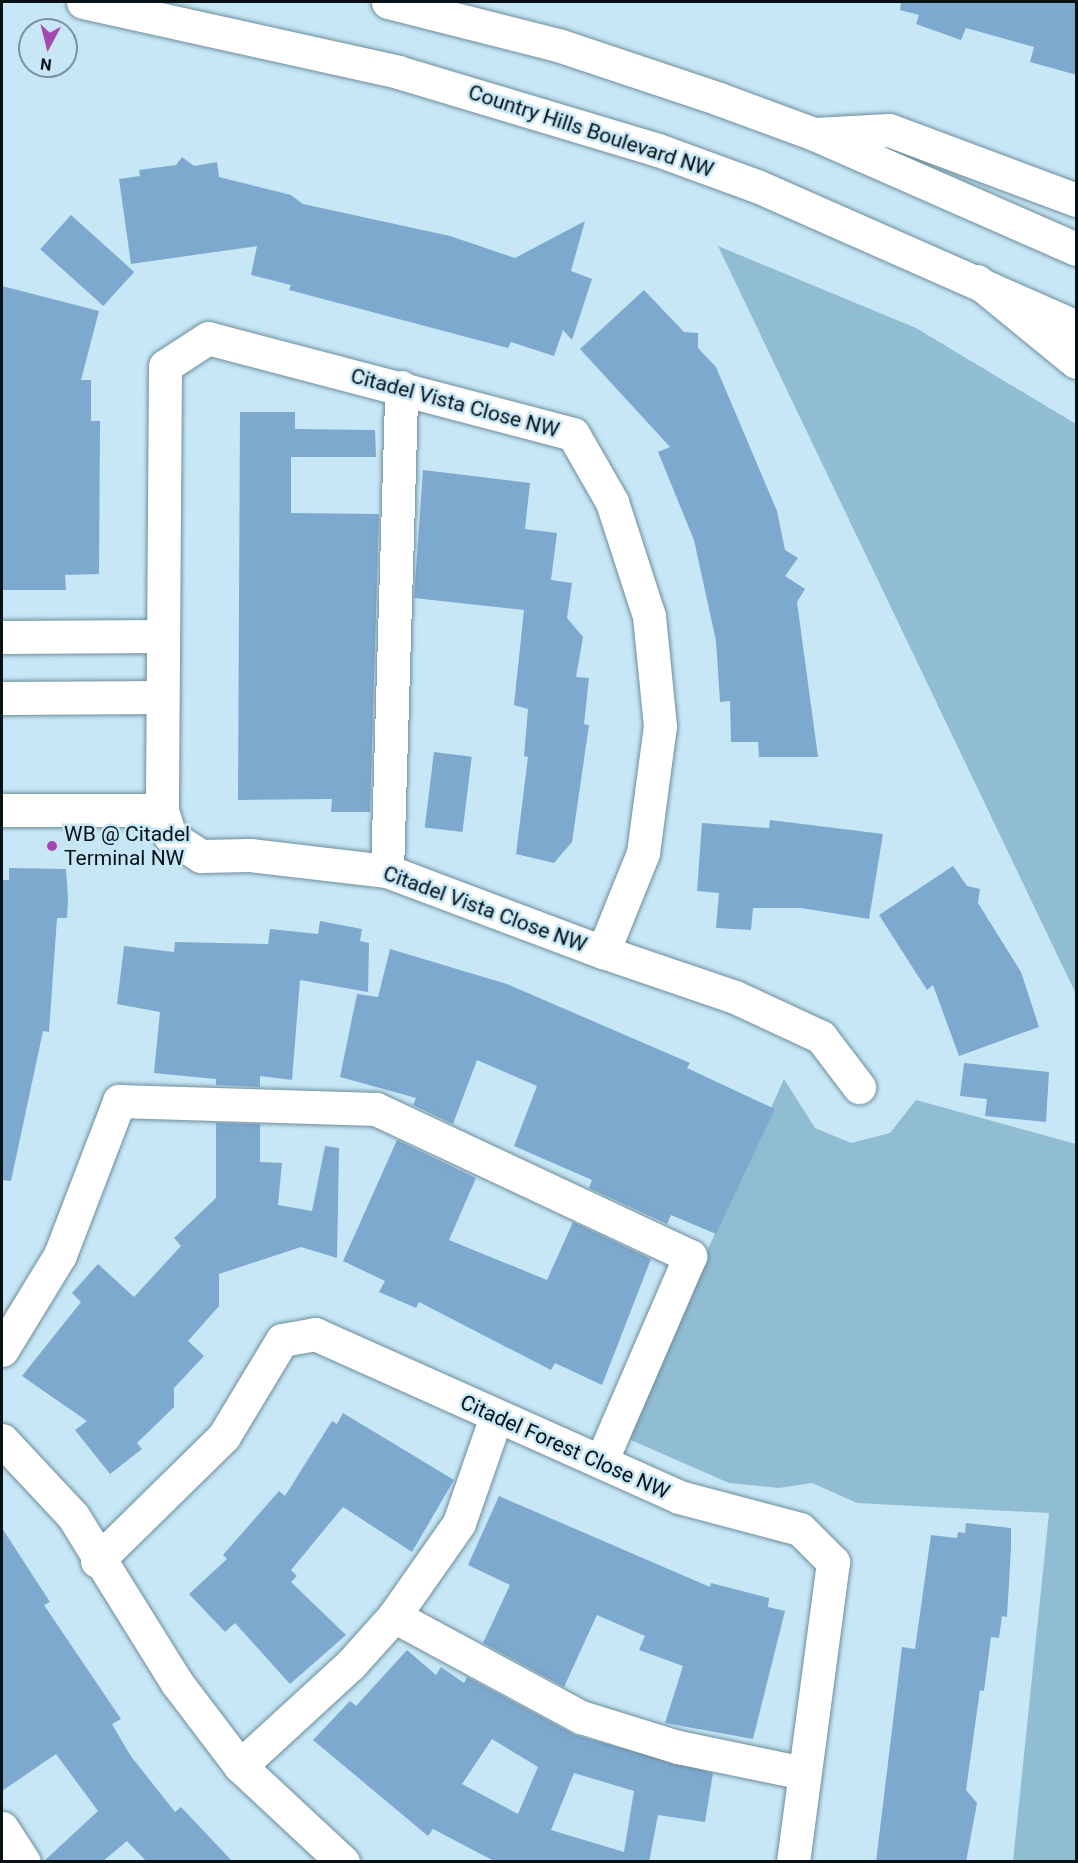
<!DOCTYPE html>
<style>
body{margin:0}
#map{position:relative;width:1078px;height:1863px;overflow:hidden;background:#c7e7f6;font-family:Roboto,sans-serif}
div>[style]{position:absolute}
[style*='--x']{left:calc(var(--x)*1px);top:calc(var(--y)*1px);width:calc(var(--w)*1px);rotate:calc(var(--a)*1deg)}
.green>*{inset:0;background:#90bdd1}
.building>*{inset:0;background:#7da9cf;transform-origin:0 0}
.roads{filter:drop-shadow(0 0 2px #6f8d9b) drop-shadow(0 0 2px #6f8d9b)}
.minor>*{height:33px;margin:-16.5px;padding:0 16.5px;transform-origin:16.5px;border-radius:16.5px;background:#fff}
.major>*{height:33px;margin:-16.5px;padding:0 16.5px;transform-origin:16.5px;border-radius:16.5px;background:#fff}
.highway>*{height:33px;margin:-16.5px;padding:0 16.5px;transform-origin:16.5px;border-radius:16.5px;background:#fff}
.dots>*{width:16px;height:16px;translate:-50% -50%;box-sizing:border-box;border:3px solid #c7e7f6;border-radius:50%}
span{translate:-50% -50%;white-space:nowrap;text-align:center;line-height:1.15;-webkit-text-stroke:5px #c7e7f6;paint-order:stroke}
.street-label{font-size:21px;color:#071217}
.poi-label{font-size:21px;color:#071217}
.left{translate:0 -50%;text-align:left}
.frame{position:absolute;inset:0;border:3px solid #071217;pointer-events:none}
.north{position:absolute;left:18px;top:18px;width:60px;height:60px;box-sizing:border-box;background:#c7e7f6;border:2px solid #7a929d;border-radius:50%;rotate:187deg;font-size:16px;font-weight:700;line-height:24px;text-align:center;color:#071217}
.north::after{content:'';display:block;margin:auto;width:21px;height:27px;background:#a547b0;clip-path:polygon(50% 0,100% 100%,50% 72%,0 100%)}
</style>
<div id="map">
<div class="green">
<i style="clip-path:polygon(718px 246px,916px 328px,1076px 424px,1076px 994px)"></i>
<i style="clip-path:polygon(784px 1079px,815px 1128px,851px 1143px,890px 1133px,916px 1100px,1076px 1144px,1076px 1861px,1013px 1861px,1049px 1513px,857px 1503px,812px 1483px,779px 1488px,729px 1483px,624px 1437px)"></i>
</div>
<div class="building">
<i style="clip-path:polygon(901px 2px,1077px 2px,1077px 75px,1030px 62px,1034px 47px,966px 28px,961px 40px,916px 24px,919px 15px,900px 10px)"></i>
<i style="clip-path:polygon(182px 157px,194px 166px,217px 162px,219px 177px,291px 195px,303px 204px,450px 236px,515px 258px,585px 221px,571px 271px,592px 279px,572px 340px,563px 330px,554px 356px,511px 342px,508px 348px,289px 290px,291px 285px,251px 275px,257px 246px,131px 264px,119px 179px,140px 176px,139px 170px,176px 165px)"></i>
<i style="left:71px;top:215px;width:85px;height:46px;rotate:42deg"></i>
<i style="clip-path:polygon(2px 286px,99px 311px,81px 380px,91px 380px,91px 421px,100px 421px,99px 574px,65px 575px,66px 590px,2px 590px)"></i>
<i style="clip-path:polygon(644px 290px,684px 332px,698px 333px,698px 348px,716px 367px,777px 511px,785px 550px,798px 558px,785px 576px,805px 589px,797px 602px,818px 757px,759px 757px,758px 742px,731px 742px,730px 701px,720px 702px,716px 641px,694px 540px,658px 452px,670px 447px,580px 349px)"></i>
<i style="clip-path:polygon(240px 412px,295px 412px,295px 429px,375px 430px,376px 457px,291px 457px,291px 513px,379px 514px,370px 812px,331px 812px,332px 799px,238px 800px)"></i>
<i style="clip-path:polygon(423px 470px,530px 483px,525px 529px,557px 533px,551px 580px,572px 583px,567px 618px,583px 637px,576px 677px,589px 678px,584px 724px,589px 725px,572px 842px,554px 863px,516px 854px,528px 757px,524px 756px,528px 709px,514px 705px,524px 610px,414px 598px)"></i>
<i style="left:434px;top:752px;width:38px;height:76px;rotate:7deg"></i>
<i style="clip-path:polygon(770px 820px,883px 834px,869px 919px,801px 908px,753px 908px,751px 930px,716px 928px,719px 893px,697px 891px,702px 823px,769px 828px)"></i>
<i style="clip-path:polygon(953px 866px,967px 886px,980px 889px,978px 903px,1021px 972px,1039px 1027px,959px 1056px,933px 985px,927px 990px,879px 915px)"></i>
<i style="clip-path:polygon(9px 868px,66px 869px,68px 898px,67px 918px,57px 918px,49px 1032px,43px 1031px,11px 1181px,2px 1180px,2px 880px,9px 880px)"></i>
<i style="clip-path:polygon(320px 921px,362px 929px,360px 941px,369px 943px,368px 992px,300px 980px,292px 1080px,260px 1076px,260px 1087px,216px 1085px,216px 1079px,154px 1073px,160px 1012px,117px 1004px,124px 946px,174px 952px,175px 942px,268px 944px,270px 929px,318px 934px)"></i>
<i style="clip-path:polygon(390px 949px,507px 984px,690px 1063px,687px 1068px,775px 1109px,716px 1234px,671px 1215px,667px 1224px,589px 1188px,592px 1180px,514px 1146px,537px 1086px,477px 1060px,453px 1124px,413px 1105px,416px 1098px,340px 1077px,357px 994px,378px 997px)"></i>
<i style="clip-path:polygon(964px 1063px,1049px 1072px,1046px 1122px,985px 1116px,987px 1099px,960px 1096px)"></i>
<i style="clip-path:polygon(216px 1123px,260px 1124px,260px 1162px,282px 1163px,278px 1205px,312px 1211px,325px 1146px,339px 1148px,337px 1258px,301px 1247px,219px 1274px,219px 1306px,188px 1341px,204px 1356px,174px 1388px,174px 1407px,137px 1443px,142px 1449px,110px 1474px,75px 1430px,87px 1421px,22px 1376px,81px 1302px,72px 1293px,98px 1264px,134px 1297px,181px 1246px,174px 1238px,216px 1198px)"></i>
<i style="clip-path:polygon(397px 1140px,476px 1178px,449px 1240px,547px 1280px,573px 1222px,651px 1259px,602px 1385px,555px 1363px,551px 1370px,419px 1302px,416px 1308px,379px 1292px,385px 1281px,343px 1261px)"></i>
<i style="clip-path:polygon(343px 1413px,454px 1480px,412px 1552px,343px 1507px,291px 1570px,297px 1576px,291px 1582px,346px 1635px,290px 1684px,235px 1623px,225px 1632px,189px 1594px,227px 1559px,223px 1555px,279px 1491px,285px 1496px,332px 1421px,337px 1424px)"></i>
<i style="clip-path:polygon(499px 1496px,710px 1587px,711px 1583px,769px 1598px,768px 1607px,785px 1611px,753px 1739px,665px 1723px,683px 1666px,639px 1650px,645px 1636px,597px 1615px,564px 1687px,483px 1643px,510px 1585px,468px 1565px)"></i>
<i style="clip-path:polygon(966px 1523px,1011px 1528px,1011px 1548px,1007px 1617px,1002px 1616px,999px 1638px,991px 1637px,984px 1691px,980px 1690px,966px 1790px,977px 1803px,966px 1862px,876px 1862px,902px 1647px,915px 1649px,931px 1535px,957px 1538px,958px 1532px,965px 1533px)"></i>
<i style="clip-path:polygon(2px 1528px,50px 1602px,44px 1605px,121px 1719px,112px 1724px,130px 1755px,175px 1812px,181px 1807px,233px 1862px,147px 1862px,127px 1841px,102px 1862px,43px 1862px,98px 1811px,56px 1754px,2px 1791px)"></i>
<i style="clip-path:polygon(evenodd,407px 1650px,436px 1675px,441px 1667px,464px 1683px,467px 1677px,575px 1735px,713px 1773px,705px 1822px,658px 1815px,649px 1862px,496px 1862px,433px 1829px,428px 1836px,313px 1740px,350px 1701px,356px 1706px,407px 1650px,492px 1739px,538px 1767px,518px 1814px,462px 1784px,492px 1739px,407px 1650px,574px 1773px,634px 1791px,624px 1852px,551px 1830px,574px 1773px)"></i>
</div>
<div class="roads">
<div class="minor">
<i style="--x:2;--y:637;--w:161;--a:-0.4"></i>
<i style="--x:2;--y:698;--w:160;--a:-0.4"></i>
<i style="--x:2;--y:810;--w:160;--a:0"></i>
<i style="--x:387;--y:871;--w:484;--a:-88.3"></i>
<i style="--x:603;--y:952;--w:107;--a:-68"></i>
<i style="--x:643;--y:853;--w:128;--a:-82.4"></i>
<i style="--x:660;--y:726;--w:111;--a:-95.7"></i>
<i style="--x:649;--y:616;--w:120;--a:-108"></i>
<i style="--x:612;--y:502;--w:78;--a:-119.8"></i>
<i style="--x:573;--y:434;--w:377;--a:-165.3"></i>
<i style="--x:208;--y:338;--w:51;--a:146.9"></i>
<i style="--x:165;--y:366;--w:444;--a:90.4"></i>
<i style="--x:162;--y:810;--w:27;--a:73"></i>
<i style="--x:170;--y:836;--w:37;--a:33"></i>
<i style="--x:201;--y:856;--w:49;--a:-1.2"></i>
<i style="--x:250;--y:855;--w:138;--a:6.7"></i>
<i style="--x:387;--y:871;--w:231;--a:20.6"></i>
<i style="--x:603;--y:952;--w:139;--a:18.8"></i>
<i style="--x:735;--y:997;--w:95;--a:24.9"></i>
<i style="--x:821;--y:1037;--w:63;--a:52.8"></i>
<i style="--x:2;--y:1350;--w:111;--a:-58.6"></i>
<i style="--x:60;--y:1255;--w:165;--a:-69"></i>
<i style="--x:119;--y:1101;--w:257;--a:1.8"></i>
<i style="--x:376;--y:1109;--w:347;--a:25.1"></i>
<i style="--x:690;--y:1256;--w:224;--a:113.4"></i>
<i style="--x:2;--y:1440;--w:104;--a:46.9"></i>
<i style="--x:73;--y:1516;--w:197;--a:58.1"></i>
<i style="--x:177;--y:1683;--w:104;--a:52.8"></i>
<i style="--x:240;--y:1766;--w:141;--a:43"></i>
<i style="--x:97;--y:1561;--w:178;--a:-44.5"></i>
<i style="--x:224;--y:1436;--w:112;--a:-58.9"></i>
<i style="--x:282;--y:1340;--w:34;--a:-10"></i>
<i style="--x:315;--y:1334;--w:399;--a:24.1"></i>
<i style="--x:679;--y:1497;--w:125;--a:14.8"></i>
<i style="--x:800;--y:1529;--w:47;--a:45"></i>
<i style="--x:833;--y:1562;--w:303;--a:97.6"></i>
<i style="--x:394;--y:1616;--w:213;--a:28.4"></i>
<i style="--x:581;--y:1717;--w:102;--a:17.2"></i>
<i style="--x:678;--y:1747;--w:129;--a:11.7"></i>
<i style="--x:240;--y:1766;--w:151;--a:-42.6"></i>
<i style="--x:351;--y:1664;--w:64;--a:-48.1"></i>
<i style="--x:394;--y:1616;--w:113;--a:-55"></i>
<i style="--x:459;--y:1523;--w:112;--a:-70.8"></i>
<i style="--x:2;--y:1828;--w:40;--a:57.1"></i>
</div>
<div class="major">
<i style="--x:83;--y:2;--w:323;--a:12.5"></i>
<i style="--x:398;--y:72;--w:271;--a:16.7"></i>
<i style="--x:658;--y:150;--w:105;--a:20"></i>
<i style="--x:757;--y:186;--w:349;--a:23.8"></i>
<i style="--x:388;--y:2;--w:175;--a:14.2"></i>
<i style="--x:558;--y:45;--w:170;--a:18.5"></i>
<i style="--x:719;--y:99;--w:101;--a:20.2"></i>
<i style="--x:814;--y:134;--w:286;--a:23.7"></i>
</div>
<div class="highway">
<i style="--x:814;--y:134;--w:75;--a:-3.1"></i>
<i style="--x:889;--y:130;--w:200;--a:20.5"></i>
<i style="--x:977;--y:281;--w:128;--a:39.3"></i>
</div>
</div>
<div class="dots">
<i style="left:52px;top:846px;background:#a547b0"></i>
</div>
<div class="street-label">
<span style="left:591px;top:131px;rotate:18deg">Country Hills Boulevard NW</span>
<span style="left:455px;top:403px;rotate:15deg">Citadel Vista Close NW</span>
<span style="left:485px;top:909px;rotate:20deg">Citadel Vista Close NW</span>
<span style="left:565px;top:1447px;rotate:24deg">Citadel Forest Close NW</span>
</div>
<div class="poi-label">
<span class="left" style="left:64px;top:846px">WB @ Citadel<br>Terminal NW</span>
</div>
<div class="frame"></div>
<div class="north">N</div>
</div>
